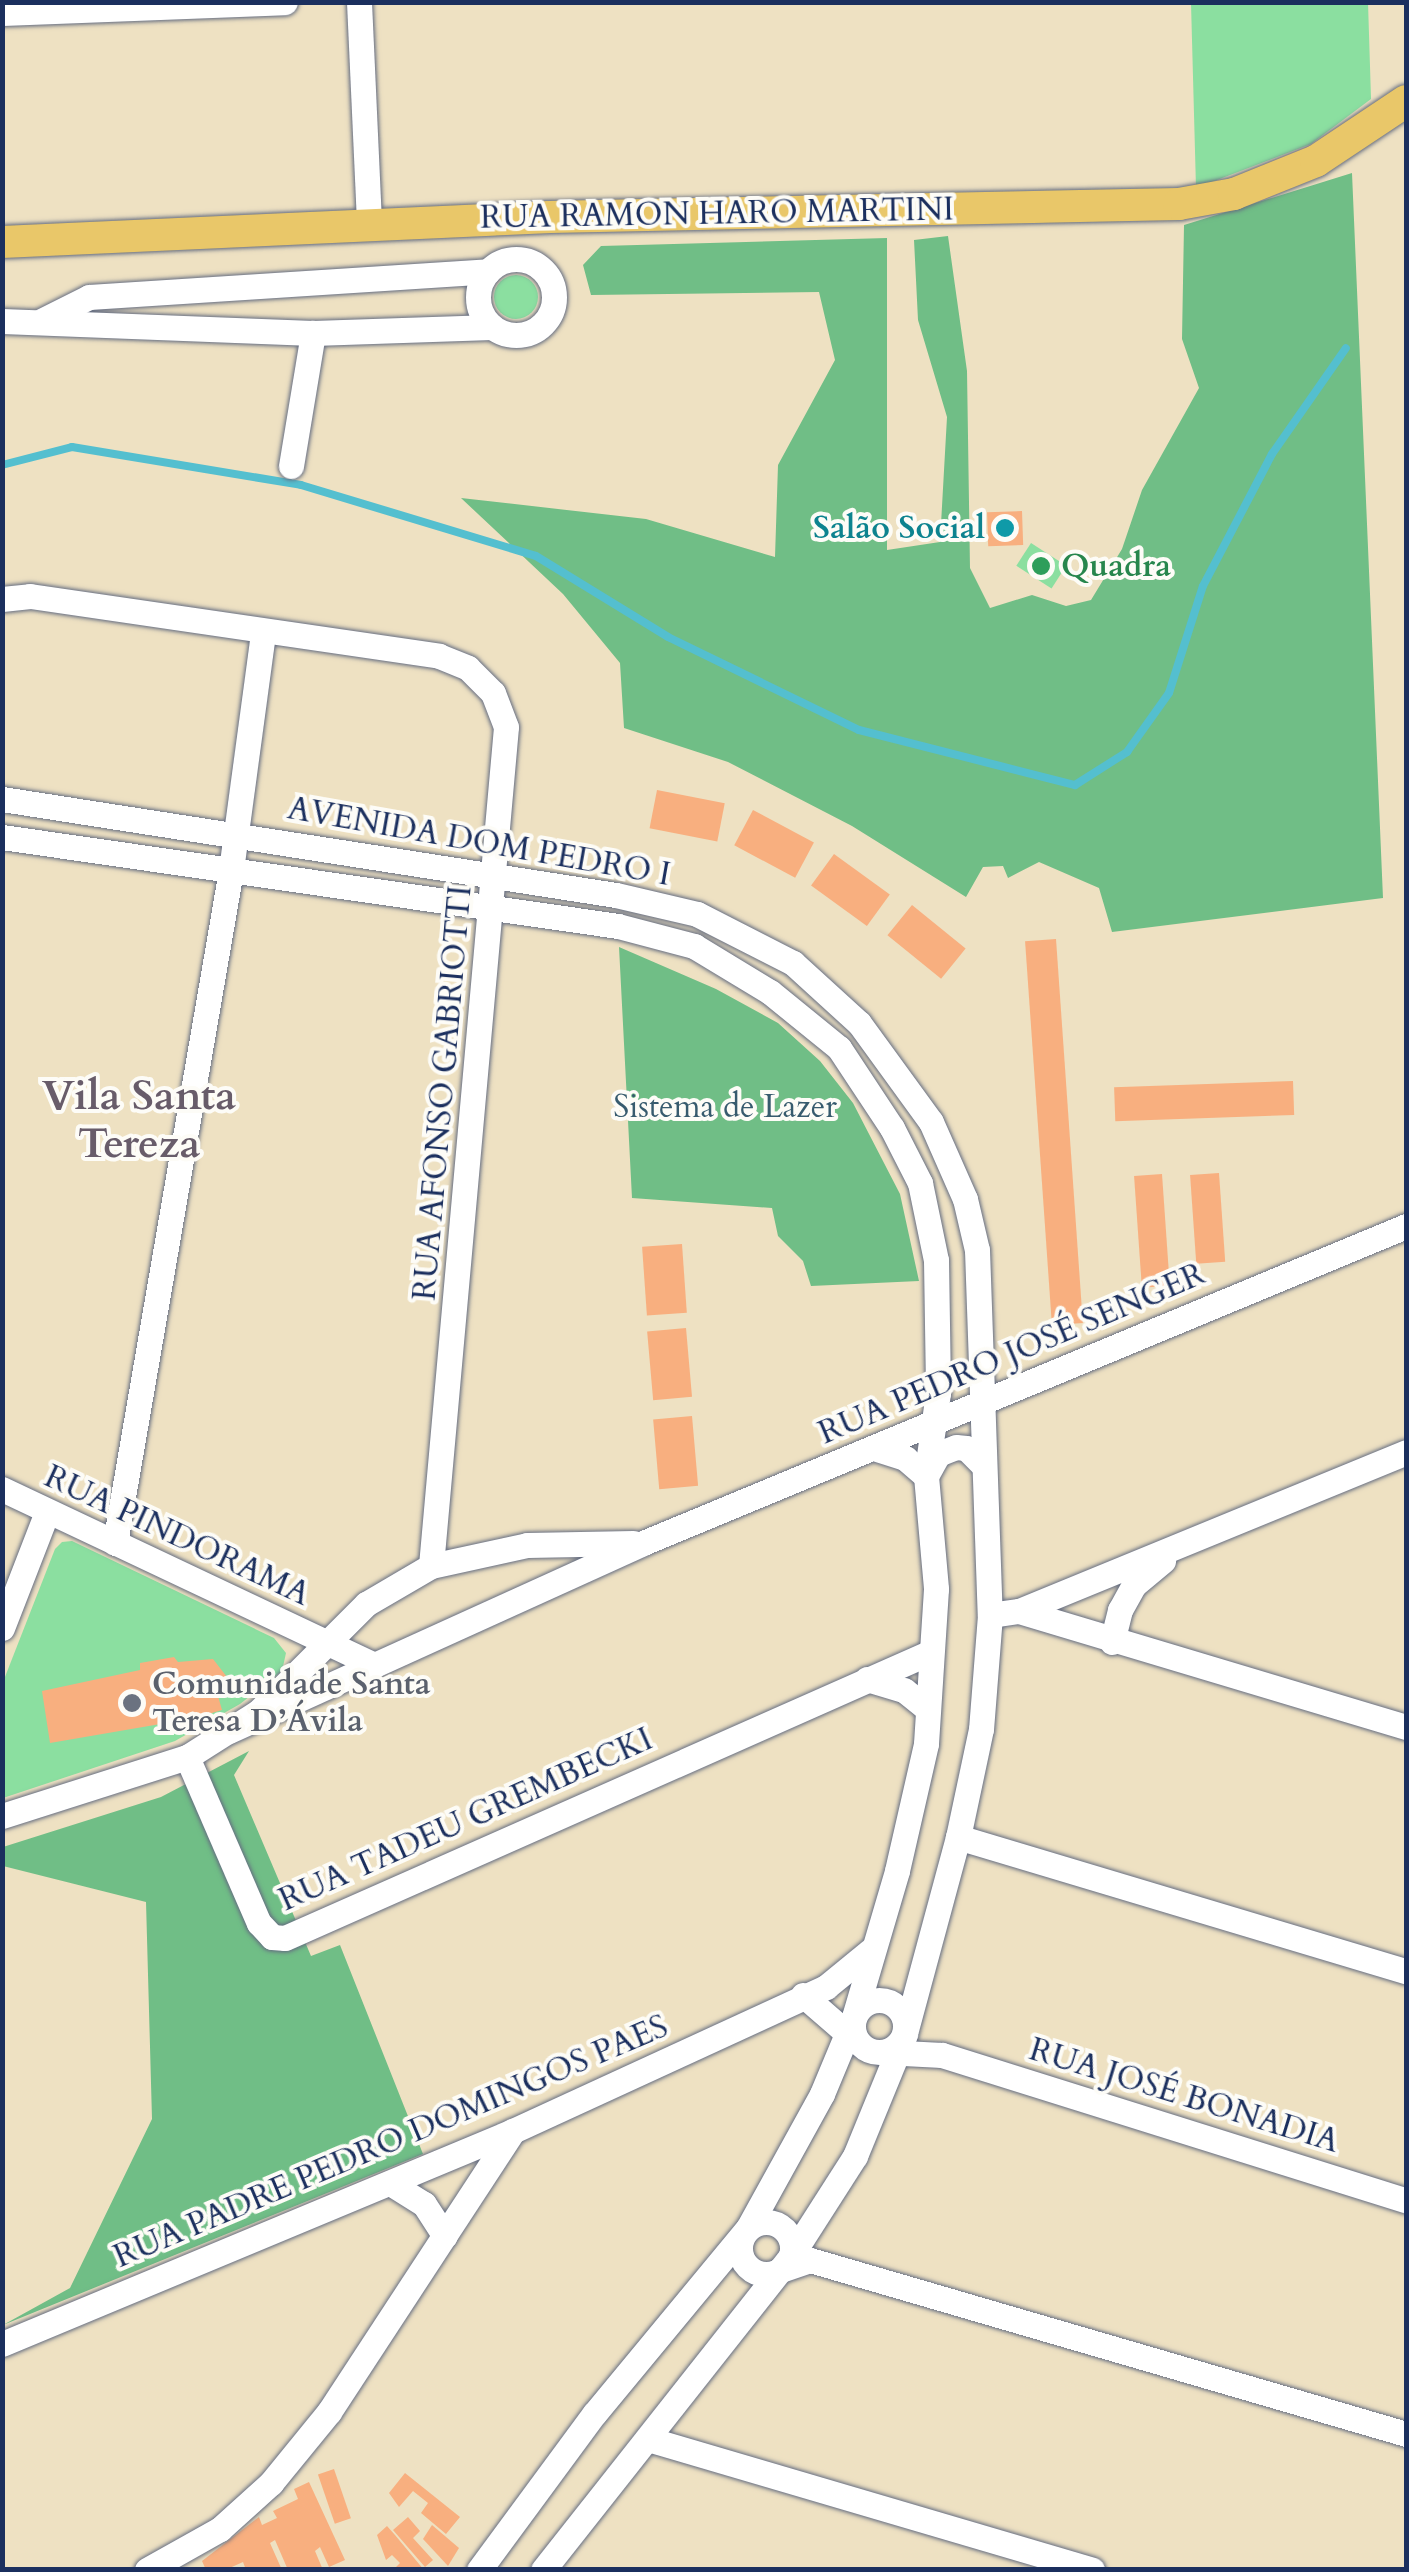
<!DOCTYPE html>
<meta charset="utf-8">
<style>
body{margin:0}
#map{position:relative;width:1409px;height:2572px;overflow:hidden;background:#eee1c2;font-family:Cardo,serif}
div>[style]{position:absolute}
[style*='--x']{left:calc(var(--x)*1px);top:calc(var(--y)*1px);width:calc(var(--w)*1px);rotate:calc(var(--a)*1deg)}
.green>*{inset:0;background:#8bdfa0;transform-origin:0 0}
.round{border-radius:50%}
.forest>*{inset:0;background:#70be86}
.stream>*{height:8px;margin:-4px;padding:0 4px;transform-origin:4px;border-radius:4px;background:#54bfcf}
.building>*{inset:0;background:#f8af7f;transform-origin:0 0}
.roads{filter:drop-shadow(0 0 2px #656d81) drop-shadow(0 0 2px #656d81)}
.minor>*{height:25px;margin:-12.5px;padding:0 12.5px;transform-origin:12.5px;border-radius:12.5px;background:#fff}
.minor>.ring{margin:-12.5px;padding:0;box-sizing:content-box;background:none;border:25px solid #fff;border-radius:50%}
.major>*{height:32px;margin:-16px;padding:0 16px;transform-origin:16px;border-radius:16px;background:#e9c769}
.dots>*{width:28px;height:28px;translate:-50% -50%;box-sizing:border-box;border:5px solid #fdfcf7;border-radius:50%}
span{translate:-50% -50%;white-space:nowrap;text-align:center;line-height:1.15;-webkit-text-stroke:8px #fdfcf7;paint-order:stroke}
.street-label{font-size:32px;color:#1b2f5e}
.culture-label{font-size:32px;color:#0d838f;font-weight:700}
.right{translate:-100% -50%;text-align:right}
.leisure-label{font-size:32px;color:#27864d;font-weight:700}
.left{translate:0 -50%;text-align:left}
.park-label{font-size:32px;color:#375b6e}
.worship-label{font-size:32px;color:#5b616d;font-weight:700}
.district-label{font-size:42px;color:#685c6a;font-weight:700}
.frame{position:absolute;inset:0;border:5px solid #1b2f5e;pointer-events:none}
</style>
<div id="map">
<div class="green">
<i style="clip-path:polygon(1191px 3px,1368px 3px,1371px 99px,1311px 144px,1196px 188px)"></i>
<i class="round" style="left:494px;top:275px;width:44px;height:44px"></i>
<i style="left:1031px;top:543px;width:42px;height:27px;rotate:33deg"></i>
<i style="clip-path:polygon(72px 1541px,274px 1638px,286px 1653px,282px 1671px,240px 1704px,175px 1741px,3px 1798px,3px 1682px,55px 1549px,62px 1542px)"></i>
</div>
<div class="forest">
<i style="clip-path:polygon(1352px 173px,1383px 898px,1112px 932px,1099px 888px,1039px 862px,1008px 878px,1003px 866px,983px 867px,966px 897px,852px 826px,728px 762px,624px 728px,620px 663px,563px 594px,461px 498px,646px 519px,775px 557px,778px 465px,835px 360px,819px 292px,591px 295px,583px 265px,601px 246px,887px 238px,887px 550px,940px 542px,947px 417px,918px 320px,914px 240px,948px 236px,967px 371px,970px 568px,990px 608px,1032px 595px,1066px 606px,1091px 600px,1122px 549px,1142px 490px,1199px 388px,1182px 339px,1184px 225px)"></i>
<i style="clip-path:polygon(619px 947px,716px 989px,778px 1023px,820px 1061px,853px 1103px,900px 1194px,919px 1281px,811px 1286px,803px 1261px,778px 1236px,772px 1208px,632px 1198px)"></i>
<i style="clip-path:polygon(249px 1751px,234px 1775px,311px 1956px,340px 1945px,423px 2154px,3px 2325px,70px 2288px,152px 2119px,146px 1902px,3px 1866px,3px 1847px,161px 1797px)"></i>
</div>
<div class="stream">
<i style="--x:2;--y:465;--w:72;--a:-14.4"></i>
<i style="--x:72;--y:447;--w:232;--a:9.4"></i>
<i style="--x:301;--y:485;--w:245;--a:16.8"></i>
<i style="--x:536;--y:556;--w:155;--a:31.5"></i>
<i style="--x:668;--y:637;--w:212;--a:26"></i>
<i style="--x:859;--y:730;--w:223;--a:14.3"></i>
<i style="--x:1075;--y:785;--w:62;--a:-32.4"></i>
<i style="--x:1127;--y:752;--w:72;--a:-54.6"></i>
<i style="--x:1169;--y:693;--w:112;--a:-72.4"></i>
<i style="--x:1203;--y:586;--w:149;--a:-62.4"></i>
<i style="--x:1272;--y:454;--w:129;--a:-55.1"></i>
</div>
<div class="building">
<i style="left:1022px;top:511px;width:34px;height:35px;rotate:88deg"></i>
<i style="left:657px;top:790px;width:69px;height:39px;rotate:11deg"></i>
<i style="left:753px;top:810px;width:69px;height:40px;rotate:28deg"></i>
<i style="left:834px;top:854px;width:69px;height:39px;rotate:36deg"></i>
<i style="left:912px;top:905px;width:69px;height:39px;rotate:39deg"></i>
<i style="left:1056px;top:939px;width:385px;height:31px;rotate:86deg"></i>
<i style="left:1293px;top:1081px;width:34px;height:179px;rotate:88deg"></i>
<i style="left:1219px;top:1173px;width:89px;height:29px;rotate:86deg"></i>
<i style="left:1162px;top:1174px;width:112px;height:28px;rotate:86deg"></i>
<i style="left:682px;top:1244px;width:69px;height:40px;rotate:86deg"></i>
<i style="left:686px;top:1328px;width:69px;height:39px;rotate:85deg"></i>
<i style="left:692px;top:1416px;width:70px;height:39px;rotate:85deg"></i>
<i style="clip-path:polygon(174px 1657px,178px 1662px,213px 1659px,227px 1677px,230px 1691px,218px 1696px,222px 1710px,202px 1716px,193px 1724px,193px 1719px,181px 1721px,181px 1726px,173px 1727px,172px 1722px,50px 1743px,42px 1691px,140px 1670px,140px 1663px)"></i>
<i style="left:334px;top:2469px;width:52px;height:17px;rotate:71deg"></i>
<i style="clip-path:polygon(405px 2473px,460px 2517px,446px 2534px,421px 2513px,428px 2503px,413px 2491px,399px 2507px,389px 2493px)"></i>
<i style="clip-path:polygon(309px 2482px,345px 2560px,329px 2567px,320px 2547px,315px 2551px,323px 2570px,288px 2570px,275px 2540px,270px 2543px,282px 2570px,246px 2570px,243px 2562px,225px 2570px,206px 2570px,202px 2561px,259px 2517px,262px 2525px,277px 2518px,273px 2511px,298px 2499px,294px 2489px)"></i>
<i style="clip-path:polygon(408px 2517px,420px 2531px,413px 2538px,433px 2560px,425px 2567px,393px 2530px)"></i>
<i style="clip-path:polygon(432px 2525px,459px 2548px,448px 2566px,423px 2539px)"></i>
<i style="clip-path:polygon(387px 2526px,395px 2535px,424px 2570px,393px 2570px,400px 2563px,392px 2555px,386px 2560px,377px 2535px)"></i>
</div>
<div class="roads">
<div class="minor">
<i style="--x:359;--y:2;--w:221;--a:87.4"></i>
<i style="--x:2;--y:13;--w:283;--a:-2.2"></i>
<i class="ring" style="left:478px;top:259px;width:51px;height:51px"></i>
<i style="--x:43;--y:320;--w:51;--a:-26.6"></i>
<i style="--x:89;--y:297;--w:400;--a:-3.7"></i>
<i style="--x:2;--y:321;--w:311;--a:2.2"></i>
<i style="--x:313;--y:333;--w:179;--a:-1.9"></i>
<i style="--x:291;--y:466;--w:135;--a:-80.6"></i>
<i style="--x:2;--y:599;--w:28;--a:-6"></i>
<i style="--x:30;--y:596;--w:413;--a:8.3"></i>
<i style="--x:439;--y:656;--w:31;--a:22"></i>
<i style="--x:468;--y:668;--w:35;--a:45"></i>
<i style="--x:493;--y:693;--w:36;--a:69"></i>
<i style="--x:506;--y:727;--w:842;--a:95.11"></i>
<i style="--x:2;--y:799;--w:621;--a:8.89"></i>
<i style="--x:616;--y:895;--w:83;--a:13.2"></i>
<i style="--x:697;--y:914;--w:108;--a:27"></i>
<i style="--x:793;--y:963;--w:89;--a:42.3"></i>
<i style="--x:859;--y:1023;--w:122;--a:54"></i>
<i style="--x:931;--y:1122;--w:84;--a:66.2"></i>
<i style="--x:965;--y:1199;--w:52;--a:76.8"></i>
<i style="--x:977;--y:1250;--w:365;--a:88"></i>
<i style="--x:990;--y:1615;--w:114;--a:94.5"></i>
<i style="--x:981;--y:1729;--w:110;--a:102"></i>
<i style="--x:958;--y:1837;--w:204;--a:105.1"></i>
<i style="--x:905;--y:2034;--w:132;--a:112.3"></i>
<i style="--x:855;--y:2156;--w:119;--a:122.6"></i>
<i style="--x:791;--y:2256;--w:400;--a:128.3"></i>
<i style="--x:2;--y:837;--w:622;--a:8.22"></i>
<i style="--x:618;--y:926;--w:79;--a:14.7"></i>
<i style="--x:694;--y:946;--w:89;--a:31.2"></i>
<i style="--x:770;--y:992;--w:89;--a:39.1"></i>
<i style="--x:839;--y:1048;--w:96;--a:56.5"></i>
<i style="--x:892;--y:1128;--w:62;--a:63"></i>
<i style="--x:920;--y:1183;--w:79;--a:78.3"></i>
<i style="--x:936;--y:1260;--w:133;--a:89.1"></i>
<i style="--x:938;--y:1393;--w:84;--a:98.2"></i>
<i style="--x:926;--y:1476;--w:113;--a:84.9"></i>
<i style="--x:936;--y:1589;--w:155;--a:93.7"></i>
<i style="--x:926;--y:1744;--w:130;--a:102.9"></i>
<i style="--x:897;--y:1871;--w:152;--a:106.4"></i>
<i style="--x:854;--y:2017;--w:83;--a:112.6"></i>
<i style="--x:822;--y:2094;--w:153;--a:118.9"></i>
<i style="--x:748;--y:2228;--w:241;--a:129.6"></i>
<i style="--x:594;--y:2414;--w:194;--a:126.4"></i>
<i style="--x:874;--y:1448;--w:33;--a:18"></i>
<i style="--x:905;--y:1458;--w:28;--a:41"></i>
<i style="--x:926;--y:1476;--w:25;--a:-61"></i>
<i style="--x:938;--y:1454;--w:19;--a:-21"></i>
<i style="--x:956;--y:1447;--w:10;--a:6"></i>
<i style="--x:966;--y:1448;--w:25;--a:45"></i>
<i style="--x:2;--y:1489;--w:412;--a:25.3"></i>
<i style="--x:115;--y:1543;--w:683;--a:-80.22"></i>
<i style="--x:231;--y:870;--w:240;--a:-82.3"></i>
<i style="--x:1019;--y:1611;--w:418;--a:-22.3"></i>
<i style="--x:990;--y:1615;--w:29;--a:-8"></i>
<i style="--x:1019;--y:1611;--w:404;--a:16.7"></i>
<i style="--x:2;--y:1628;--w:124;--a:-68.8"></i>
<i style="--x:1112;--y:1642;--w:33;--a:-76"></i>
<i style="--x:1120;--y:1610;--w:29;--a:-61"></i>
<i style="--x:1134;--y:1585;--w:38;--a:-40"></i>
<i style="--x:867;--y:1679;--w:39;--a:17"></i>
<i style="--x:904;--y:1690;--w:28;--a:39"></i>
<i style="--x:229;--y:1731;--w:455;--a:-24.4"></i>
<i style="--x:643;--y:1543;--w:826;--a:-22.56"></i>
<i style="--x:187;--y:1757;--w:181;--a:66.6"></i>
<i style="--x:259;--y:1923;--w:19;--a:47"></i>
<i style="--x:272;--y:1937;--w:13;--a:4"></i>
<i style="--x:285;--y:1938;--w:706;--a:-23.88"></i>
<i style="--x:2;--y:1816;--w:194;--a:-17.7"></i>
<i style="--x:187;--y:1757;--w:84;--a:-32.4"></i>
<i style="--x:258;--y:1712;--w:153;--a:-45"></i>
<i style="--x:366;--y:1604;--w:75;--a:-30.3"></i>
<i style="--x:431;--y:1566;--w:98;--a:-12.3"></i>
<i style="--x:527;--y:1545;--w:106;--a:-1.1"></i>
<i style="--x:958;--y:1837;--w:468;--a:16.7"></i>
<i style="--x:803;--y:1995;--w:70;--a:41"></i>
<i class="ring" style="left:853px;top:2000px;width:27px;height:27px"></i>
<i style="--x:884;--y:2052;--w:58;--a:3"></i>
<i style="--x:942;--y:2055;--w:486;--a:17.4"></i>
<i style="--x:390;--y:2183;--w:40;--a:32"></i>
<i style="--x:424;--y:2204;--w:38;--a:57"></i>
<i class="ring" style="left:740px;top:2222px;width:27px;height:27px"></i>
<i style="--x:778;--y:2271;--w:34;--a:-19"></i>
<i style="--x:810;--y:2260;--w:621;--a:16.27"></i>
<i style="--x:2;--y:2344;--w:554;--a:-22.63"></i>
<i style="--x:513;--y:2131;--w:345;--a:-24.7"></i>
<i style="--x:826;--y:1987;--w:57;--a:-39.3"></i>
<i style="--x:648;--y:2439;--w:463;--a:16.4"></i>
<i style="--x:147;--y:2570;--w:84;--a:-29.3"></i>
<i style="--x:220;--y:2529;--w:69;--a:-42"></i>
<i style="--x:271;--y:2483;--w:92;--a:-50.8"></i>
<i style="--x:329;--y:2412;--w:336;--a:-56.8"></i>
</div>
<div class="major">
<i style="--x:2;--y:242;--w:549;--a:-2.61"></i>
<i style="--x:550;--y:217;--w:629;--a:-1.18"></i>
<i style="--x:1179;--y:204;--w:56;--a:-10.3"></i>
<i style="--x:1234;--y:194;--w:88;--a:-21.9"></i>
<i style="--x:1316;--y:161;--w:108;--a:-33.7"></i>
</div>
</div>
<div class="dots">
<i style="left:1005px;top:528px;background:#0f9aa8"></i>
<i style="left:1041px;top:566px;background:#2e9e5b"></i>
<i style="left:132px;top:1703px;background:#6b7280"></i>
</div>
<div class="street-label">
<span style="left:717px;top:214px;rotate:-1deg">RUA RAMON HARO MARTINI</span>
<span style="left:479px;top:842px;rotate:10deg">AVENIDA DOM PEDRO I</span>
<span style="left:443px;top:1093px;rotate:-85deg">RUA AFONSO GABRIOTTI</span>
<span style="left:1012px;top:1354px;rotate:-23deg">RUA PEDRO JOSÉ SENGER</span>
<span style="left:177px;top:1536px;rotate:25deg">RUA PINDORAMA</span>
<span style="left:466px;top:1820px;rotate:-24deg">RUA TADEU GREMBECKI</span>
<span style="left:1184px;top:2096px;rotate:17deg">RUA JOSÉ BONADIA</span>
<span style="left:391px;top:2142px;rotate:-23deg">RUA PADRE PEDRO DOMINGOS PAES</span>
</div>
<div class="culture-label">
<span class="right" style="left:985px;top:528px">Salão Social</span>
</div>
<div class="leisure-label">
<span class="left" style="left:1061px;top:566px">Quadra</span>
</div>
<div class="park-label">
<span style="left:725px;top:1107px">Sistema de Lazer</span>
</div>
<div class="worship-label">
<span class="left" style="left:152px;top:1703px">Comunidade Santa<br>Teresa D’Ávila</span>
</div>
<div class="district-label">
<span style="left:139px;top:1120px">Vila Santa<br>Tereza</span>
</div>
<div class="frame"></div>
</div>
